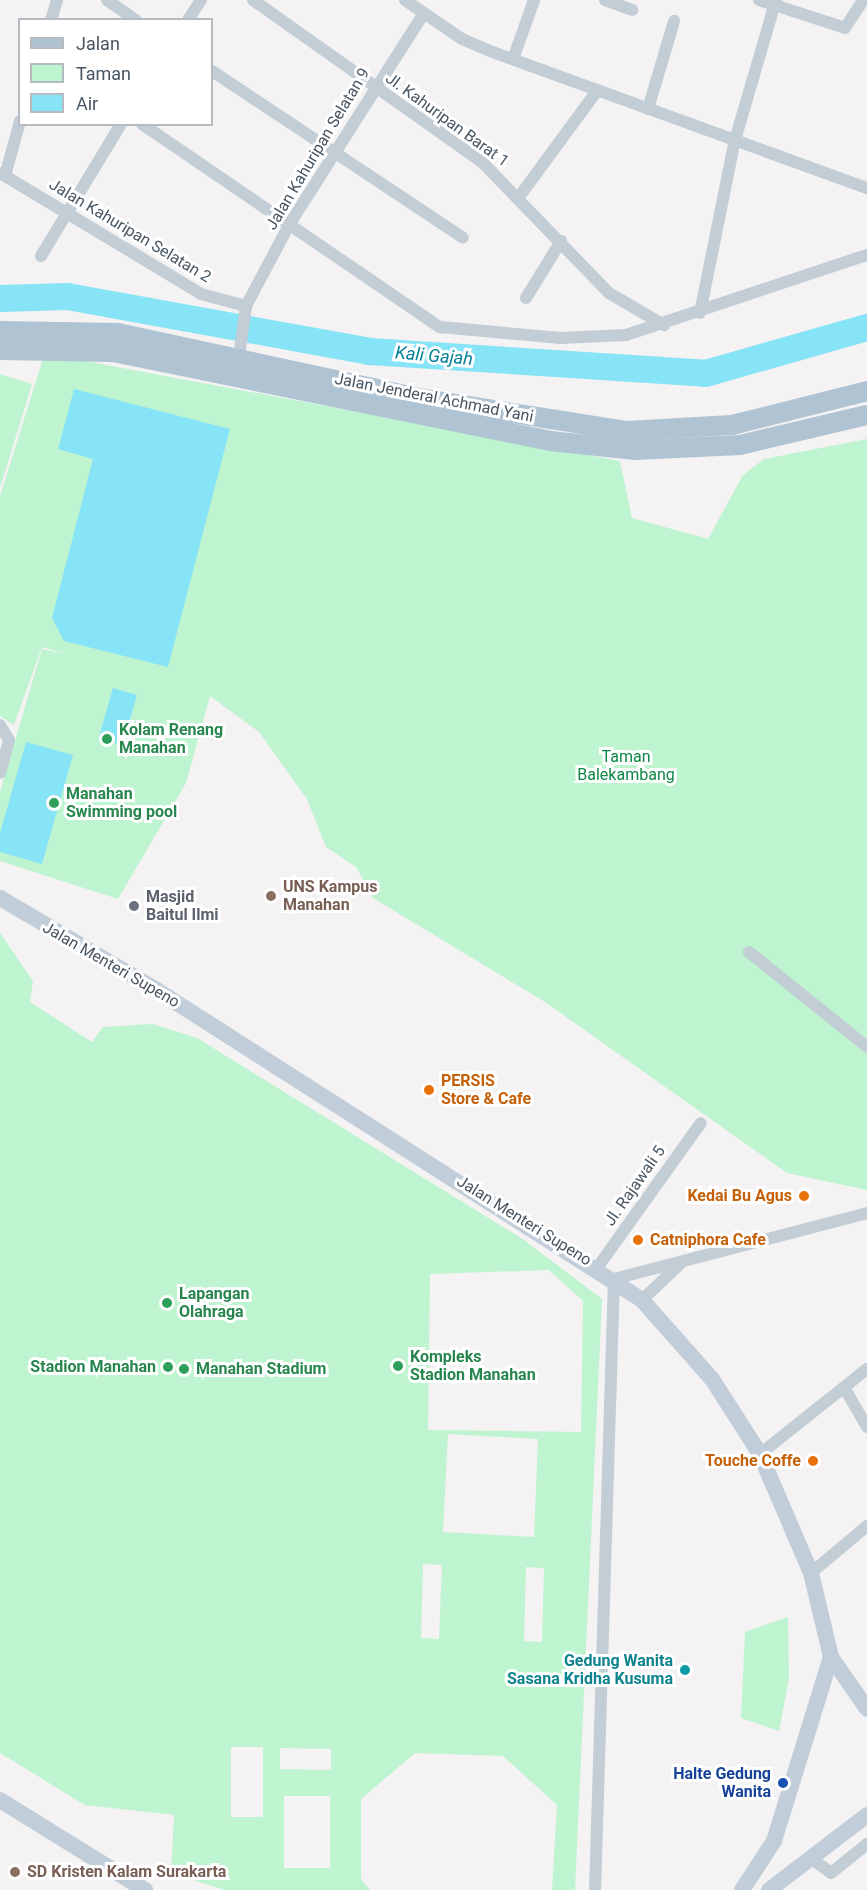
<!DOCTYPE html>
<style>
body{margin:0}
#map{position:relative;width:867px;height:1890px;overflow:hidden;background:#f4f2f2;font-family:Roboto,sans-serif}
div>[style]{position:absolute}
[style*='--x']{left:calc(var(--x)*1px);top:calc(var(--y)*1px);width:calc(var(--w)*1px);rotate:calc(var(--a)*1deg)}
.green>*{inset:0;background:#bef4d0}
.water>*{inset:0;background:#87e3f6;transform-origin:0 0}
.river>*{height:27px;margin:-13.5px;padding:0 13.5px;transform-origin:13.5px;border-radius:13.5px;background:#87e3f6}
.street>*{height:12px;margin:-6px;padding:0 6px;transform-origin:6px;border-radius:6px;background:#c2cdd5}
.secondary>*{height:16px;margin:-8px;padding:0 8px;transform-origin:8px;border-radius:8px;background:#c1ceda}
.primary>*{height:20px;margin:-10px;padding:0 10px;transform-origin:10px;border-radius:10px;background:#afc3d3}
.dots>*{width:16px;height:16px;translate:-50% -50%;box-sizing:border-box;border:3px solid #fff;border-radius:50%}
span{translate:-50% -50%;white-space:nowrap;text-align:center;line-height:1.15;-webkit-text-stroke:6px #fff;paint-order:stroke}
.street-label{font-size:16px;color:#475662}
.leisure-label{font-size:16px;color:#27864d;font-weight:700}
.left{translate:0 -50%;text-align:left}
.right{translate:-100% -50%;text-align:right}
.park-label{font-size:16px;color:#0e8745}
.education-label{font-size:16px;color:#785e54;font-weight:700}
.worship-label{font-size:16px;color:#5b616d;font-weight:700}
.food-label{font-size:16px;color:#c56008;font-weight:700}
.culture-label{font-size:16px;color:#0d838f;font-weight:700}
.transit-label{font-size:16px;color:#164399;font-weight:700}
.water-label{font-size:18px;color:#03819a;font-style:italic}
.legend{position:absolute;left:18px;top:18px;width:195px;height:108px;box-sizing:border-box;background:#fff;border:2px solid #b5bbc0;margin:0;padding:8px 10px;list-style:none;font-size:18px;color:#475662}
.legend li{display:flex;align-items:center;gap:12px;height:30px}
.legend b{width:30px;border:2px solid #b5bbc0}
</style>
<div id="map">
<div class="green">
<i style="clip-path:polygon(69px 358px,620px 461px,632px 518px,708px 539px,743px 475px,764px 459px,867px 439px,867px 1190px,787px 1173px,545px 1002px,373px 898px,356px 867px,326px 847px,307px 799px,259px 732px,210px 696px,186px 783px,118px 899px,0 861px,0 792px,42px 649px,66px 654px,42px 647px,14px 725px,0 716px,0 496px,43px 359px)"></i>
<i style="clip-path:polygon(0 374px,32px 384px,1px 485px,0 485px)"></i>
<i style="clip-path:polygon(evenodd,0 933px,33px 981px,30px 1002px,92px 1042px,103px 1027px,153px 1024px,197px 1038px,524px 1240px,602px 1299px,575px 1890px,552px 1890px,557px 1805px,503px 1756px,415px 1753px,361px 1799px,361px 1879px,370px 1890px,225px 1890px,171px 1873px,174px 1815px,85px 1805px,0 1753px,0 933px,549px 1270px,583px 1301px,581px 1432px,428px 1430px,430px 1274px,549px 1270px,0 933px,448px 1434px,538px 1439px,534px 1537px,443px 1532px,448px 1434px,0 933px,423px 1564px,442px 1565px,439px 1639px,421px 1638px,423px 1564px,0 933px,526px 1567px,544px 1568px,542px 1642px,524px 1641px,526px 1567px,0 933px,231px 1747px,263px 1747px,263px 1817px,231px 1817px,231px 1747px,0 933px,280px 1748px,331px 1749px,331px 1770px,280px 1769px,280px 1748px,0 933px,284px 1796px,330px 1796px,330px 1868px,284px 1868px,284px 1796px)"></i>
<i style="clip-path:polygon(788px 1617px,789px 1678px,779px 1731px,741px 1718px,745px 1632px)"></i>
</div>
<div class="water">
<i style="clip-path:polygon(74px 389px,230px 429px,168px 667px,64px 641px,52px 618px,93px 459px,58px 449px)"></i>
<i style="left:113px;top:688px;width:25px;height:52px;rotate:16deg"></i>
<i style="clip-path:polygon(26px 742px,73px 755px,42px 864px,0 852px,0 833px)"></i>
</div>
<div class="river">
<i style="--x:0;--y:298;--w:67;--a:-1.7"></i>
<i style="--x:67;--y:296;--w:307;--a:10.3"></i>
<i style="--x:369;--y:351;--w:337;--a:3.7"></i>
<i style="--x:705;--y:373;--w:168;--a:-15.9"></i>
</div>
<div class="street">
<i style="--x:107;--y:0;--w:35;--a:35"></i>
<i style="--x:253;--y:0;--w:281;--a:35.3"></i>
<i style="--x:482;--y:162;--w:182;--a:45.9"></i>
<i style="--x:609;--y:293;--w:64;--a:30.2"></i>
<i style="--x:405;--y:0;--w:69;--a:34.4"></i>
<i style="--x:462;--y:39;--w:30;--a:23"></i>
<i style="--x:490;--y:51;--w:401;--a:20"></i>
<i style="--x:605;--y:0;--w:29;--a:20"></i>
<i style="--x:759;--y:0;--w:90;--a:18"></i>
<i style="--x:845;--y:28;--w:33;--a:-57"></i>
<i style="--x:51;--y:20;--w:21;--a:-73"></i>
<i style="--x:188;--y:20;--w:24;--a:-57"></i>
<i style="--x:513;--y:59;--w:63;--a:-70.4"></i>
<i style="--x:212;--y:71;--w:301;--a:33.6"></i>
<i style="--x:648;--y:109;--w:92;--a:-73.5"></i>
<i style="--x:142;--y:124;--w:361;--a:34.3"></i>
<i style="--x:440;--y:327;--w:121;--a:5.2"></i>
<i style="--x:561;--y:338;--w:65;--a:-2.6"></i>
<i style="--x:626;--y:335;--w:254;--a:-18.4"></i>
<i style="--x:0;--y:173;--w:235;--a:31"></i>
<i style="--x:201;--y:294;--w:47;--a:14.9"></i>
<i style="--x:5;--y:176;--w:57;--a:-74.7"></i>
<i style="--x:519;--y:197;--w:132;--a:-53.7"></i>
<i style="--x:41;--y:256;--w:154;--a:-58.8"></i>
<i style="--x:526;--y:298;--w:67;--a:-58.4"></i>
<i style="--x:700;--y:313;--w:177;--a:-78.6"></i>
<i style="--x:735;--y:140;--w:146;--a:-73.7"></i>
<i style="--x:238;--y:364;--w:59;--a:-82.1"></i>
<i style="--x:246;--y:306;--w:92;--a:-62"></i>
<i style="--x:289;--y:225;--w:251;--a:-57.5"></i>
<i style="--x:0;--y:725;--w:17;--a:59"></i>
<i style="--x:9;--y:740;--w:34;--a:105"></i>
<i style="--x:749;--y:952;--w:151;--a:38.8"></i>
<i style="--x:597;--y:1268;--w:178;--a:-54.4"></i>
<i style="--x:642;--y:1300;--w:52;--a:-43.5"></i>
<i style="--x:845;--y:1389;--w:44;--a:59.9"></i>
<i style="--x:760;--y:1454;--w:137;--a:-38.5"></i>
<i style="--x:811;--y:1573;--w:73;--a:-40"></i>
<i style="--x:811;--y:1858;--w:25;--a:37"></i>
<i style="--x:831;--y:1873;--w:46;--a:-38.9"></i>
<i style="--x:595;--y:1890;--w:611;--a:-88.22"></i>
<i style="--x:614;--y:1279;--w:261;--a:-14.6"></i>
</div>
<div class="secondary">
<i style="--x:0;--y:898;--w:180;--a:30.4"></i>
<i style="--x:155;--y:989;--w:578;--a:32.56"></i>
<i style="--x:642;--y:1300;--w:106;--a:48.5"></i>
<i style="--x:712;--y:1379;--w:89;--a:57.4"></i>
<i style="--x:760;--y:1454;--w:129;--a:66.8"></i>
<i style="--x:811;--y:1573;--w:86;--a:76.6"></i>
<i style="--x:831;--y:1657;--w:63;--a:55.3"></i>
<i style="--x:0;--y:1800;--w:171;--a:31.8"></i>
<i style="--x:742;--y:1890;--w:59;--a:-56.9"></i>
<i style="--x:774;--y:1841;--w:193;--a:-72.8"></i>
<i style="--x:769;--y:1890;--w:123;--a:-37.4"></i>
</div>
<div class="primary">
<i style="--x:0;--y:331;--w:118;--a:1"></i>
<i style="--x:118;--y:333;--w:307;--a:12.2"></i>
<i style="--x:418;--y:398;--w:212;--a:9"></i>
<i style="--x:627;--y:431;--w:105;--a:-3.3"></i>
<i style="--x:732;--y:425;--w:139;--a:-14.1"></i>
<i style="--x:0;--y:350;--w:113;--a:1"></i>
<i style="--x:113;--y:352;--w:446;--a:11.5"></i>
<i style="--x:550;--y:441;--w:86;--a:6"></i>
<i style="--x:636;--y:450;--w:104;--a:-2.8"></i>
<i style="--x:740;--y:445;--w:130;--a:-13.3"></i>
</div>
<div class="dots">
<i style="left:107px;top:739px;background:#2e9e5b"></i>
<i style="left:54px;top:803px;background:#2e9e5b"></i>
<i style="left:271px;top:896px;background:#8d6e63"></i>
<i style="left:134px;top:906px;background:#6b7280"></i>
<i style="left:429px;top:1090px;background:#e8710a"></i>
<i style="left:804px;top:1196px;background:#e8710a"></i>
<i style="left:638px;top:1240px;background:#e8710a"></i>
<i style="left:167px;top:1303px;background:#2e9e5b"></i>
<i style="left:398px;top:1366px;background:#2e9e5b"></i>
<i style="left:168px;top:1367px;background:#2e9e5b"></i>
<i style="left:184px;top:1369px;background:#2e9e5b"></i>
<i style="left:813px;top:1461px;background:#e8710a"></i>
<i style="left:685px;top:1670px;background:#0f9aa8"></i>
<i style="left:783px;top:1783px;background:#1a4fb4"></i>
<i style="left:15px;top:1872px;background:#8d6e63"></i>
</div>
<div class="street-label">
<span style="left:447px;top:120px;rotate:36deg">Jl. Kahuripan Barat 1</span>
<span style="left:318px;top:149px;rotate:-59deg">Jalan Kahuripan Selatan 9</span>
<span style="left:130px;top:231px;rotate:31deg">Jalan Kahuripan Selatan 2</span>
<span style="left:434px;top:398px;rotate:11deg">Jalan Jenderal Achmad Yani</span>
<span style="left:111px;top:965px;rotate:30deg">Jalan Menteri Supeno</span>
<span style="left:635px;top:1186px;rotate:-55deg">Jl. Rajawali 5</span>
<span style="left:524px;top:1221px;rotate:32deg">Jalan Menteri Supeno</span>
</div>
<div class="leisure-label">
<span class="left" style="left:119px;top:739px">Kolam Renang<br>Manahan</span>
<span class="left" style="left:66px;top:803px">Manahan<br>Swimming pool</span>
<span class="left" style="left:179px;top:1303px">Lapangan<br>Olahraga</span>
<span class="left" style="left:410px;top:1366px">Kompleks<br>Stadion Manahan</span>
<span class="right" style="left:156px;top:1367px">Stadion Manahan</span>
<span class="left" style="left:196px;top:1369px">Manahan Stadium</span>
</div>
<div class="park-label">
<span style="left:626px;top:766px">Taman<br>Balekambang</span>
</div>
<div class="education-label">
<span class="left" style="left:283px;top:896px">UNS Kampus<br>Manahan</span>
<span class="left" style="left:27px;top:1872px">SD Kristen Kalam Surakarta</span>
</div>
<div class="worship-label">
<span class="left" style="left:146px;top:906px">Masjid<br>Baitul Ilmi</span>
</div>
<div class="food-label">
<span class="left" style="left:441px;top:1090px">PERSIS<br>Store &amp; Cafe</span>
<span class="right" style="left:792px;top:1196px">Kedai Bu Agus</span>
<span class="left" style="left:650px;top:1240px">Catniphora Cafe</span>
<span class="right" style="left:801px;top:1461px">Touche Coffe</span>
</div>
<div class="culture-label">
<span class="right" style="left:673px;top:1670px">Gedung Wanita<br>Sasana Kridha Kusuma</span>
</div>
<div class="transit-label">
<span class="right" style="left:771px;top:1783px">Halte Gedung<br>Wanita</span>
</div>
<div class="water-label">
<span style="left:434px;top:356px;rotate:5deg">Kali Gajah</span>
</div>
<ul class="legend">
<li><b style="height:8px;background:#afc3d3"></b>Jalan</li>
<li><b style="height:16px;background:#bef4d0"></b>Taman</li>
<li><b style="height:16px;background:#87e3f6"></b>Air</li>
</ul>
</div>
